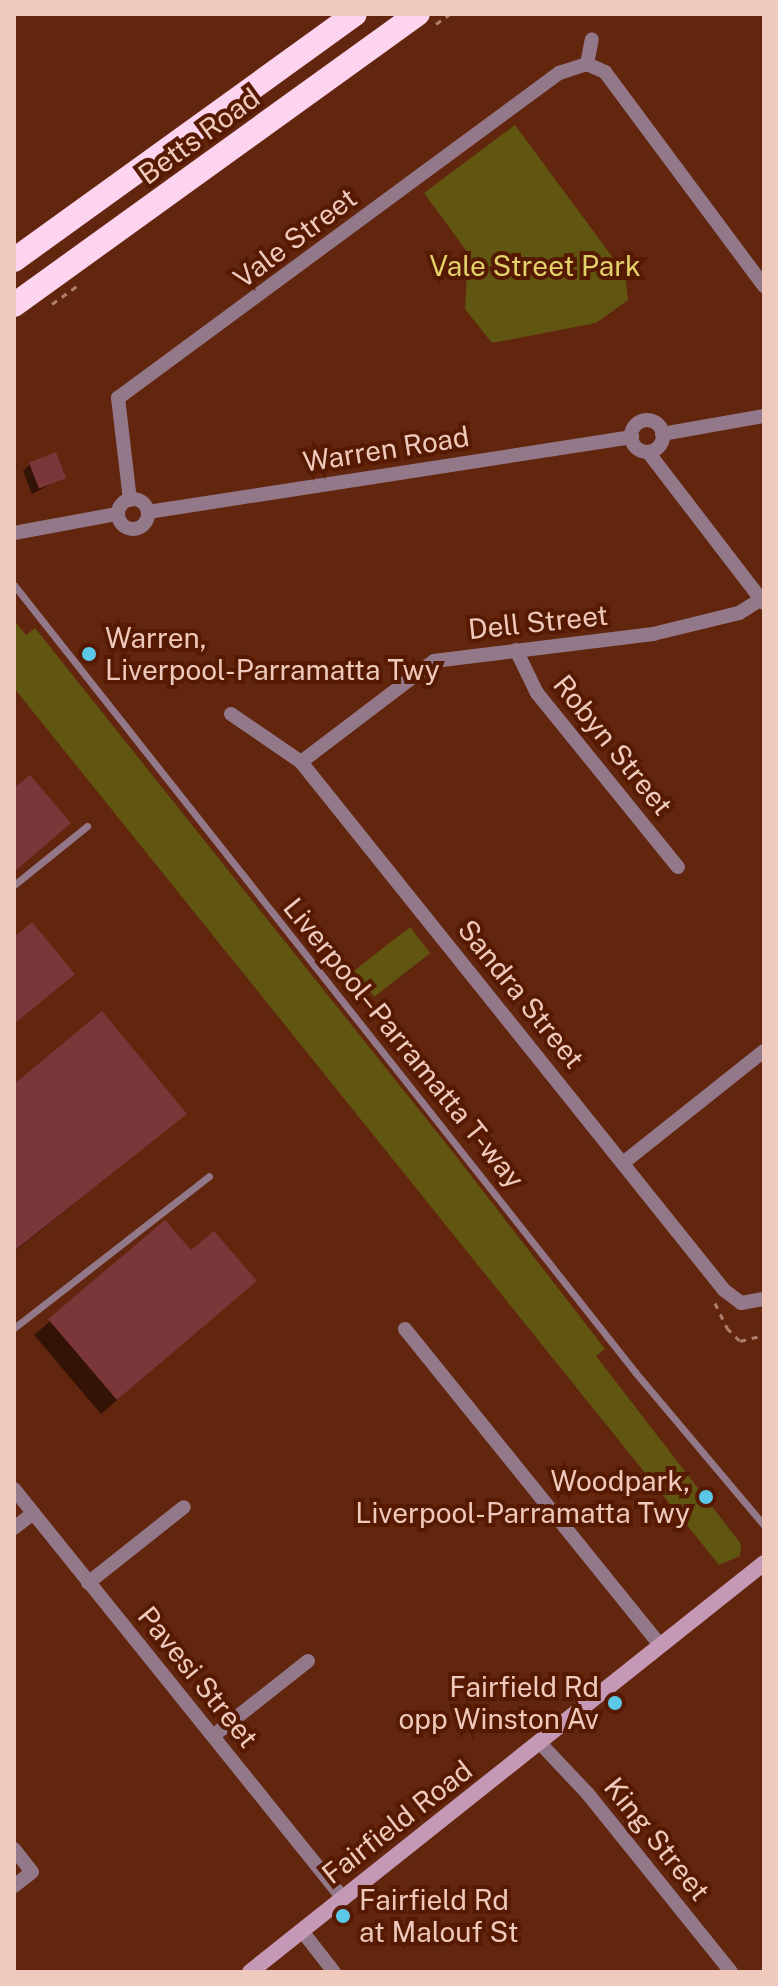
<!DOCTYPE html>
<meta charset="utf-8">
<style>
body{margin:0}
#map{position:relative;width:778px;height:1986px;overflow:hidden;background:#62250e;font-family:"Public Sans",sans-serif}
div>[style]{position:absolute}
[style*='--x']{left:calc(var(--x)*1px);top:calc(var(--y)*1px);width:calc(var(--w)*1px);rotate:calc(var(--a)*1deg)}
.green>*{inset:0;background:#605511;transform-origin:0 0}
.shadow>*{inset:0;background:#0007}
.building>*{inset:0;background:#7a3639;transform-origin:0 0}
.path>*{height:3px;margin-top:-1.5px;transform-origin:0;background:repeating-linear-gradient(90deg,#af7f6e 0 6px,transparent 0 12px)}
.lane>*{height:7px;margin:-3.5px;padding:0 3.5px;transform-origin:3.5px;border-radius:3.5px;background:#93788a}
.street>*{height:14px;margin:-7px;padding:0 7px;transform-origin:7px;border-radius:7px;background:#93788a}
.street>.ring{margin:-7px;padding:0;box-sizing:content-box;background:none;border:14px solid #93788a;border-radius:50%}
.secondary>*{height:16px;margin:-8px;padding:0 8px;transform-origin:8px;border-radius:8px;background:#c599b6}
.highway>*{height:24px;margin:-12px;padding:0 12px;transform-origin:12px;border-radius:12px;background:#fdd4ef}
.dots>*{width:22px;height:22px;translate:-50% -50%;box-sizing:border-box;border:4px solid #561a03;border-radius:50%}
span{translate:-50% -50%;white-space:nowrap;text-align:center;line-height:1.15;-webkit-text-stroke:8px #561a03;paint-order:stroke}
.street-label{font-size:28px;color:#efc9bc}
.park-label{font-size:28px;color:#e3d16a}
.poi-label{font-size:28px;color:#efc9bc}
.left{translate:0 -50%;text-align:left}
.right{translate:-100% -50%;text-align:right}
.frame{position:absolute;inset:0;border:16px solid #efc9bc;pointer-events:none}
</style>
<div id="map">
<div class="green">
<i style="clip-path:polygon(515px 125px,625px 274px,628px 300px,596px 323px,492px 343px,465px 309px,468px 253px,424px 193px)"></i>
<i style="clip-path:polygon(14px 620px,26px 635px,35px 628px,452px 1151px,605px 1349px,596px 1356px,741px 1544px,740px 1556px,719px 1565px,14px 688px)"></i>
<i style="left:410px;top:927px;width:33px;height:71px;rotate:52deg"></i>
</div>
<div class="shadow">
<i style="clip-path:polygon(30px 464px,64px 477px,32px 494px,23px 471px)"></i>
<i style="clip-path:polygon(14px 1087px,185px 1114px,14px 1252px)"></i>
<i style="clip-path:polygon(165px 1222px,191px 1253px,254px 1281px,101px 1414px,34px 1335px)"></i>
</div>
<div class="building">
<i style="left:56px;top:452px;width:28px;height:29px;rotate:69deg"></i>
<i style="clip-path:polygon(30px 775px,71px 823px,14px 872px,14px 788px)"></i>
<i style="clip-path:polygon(32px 922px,75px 974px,14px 1024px,14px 937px)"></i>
<i style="clip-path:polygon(102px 1011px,187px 1114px,14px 1251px,14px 1084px)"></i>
<i style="clip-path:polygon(165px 1220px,191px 1250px,214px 1231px,257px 1281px,117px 1400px,48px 1319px)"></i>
</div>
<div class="path">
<i style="--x:436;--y:24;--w:17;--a:-36"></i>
<i style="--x:52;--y:304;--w:32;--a:-36"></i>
<i style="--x:715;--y:1303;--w:28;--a:64"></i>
<i style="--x:727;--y:1328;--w:18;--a:45"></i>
<i style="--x:740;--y:1341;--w:25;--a:-14"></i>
</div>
<div class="lane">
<i style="--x:14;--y:585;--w:1003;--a:51.72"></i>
<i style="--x:635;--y:1372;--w:200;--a:49.9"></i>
<i style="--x:14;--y:885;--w:94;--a:-38.9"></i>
<i style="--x:14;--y:1328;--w:247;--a:-37.9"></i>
</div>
<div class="street">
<i style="--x:587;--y:64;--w:25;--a:-79"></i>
<i class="ring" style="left:631px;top:420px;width:18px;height:18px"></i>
<i style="--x:662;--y:434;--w:104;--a:-10"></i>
<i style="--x:648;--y:452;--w:190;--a:52.5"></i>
<i class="ring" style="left:118px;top:499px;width:16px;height:16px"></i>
<i style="--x:130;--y:500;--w:103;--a:-96.7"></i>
<i style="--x:118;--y:398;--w:548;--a:-36.39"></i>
<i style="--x:559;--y:73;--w:29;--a:-18"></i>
<i style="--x:587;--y:64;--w:20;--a:24"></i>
<i style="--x:605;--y:72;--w:267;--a:53.4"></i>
<i style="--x:148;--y:512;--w:490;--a:-8.8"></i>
<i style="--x:14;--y:533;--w:105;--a:-10.5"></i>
<i style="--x:516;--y:650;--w:48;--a:64"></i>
<i style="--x:537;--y:693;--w:224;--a:51"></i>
<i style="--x:231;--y:714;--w:85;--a:34.4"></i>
<i style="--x:301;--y:762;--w:677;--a:51.3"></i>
<i style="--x:724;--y:1290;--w:21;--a:37"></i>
<i style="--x:741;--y:1303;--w:23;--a:-10"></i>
<i style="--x:301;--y:762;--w:167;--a:-37.2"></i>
<i style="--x:434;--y:661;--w:221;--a:-7"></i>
<i style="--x:653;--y:634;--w:89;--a:-13.7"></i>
<i style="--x:739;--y:613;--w:26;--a:-32"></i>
<i style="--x:623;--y:1163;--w:180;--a:-38.5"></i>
<i style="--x:405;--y:1329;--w:406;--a:51.1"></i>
<i style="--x:14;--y:1489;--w:525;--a:51.19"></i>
<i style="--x:14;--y:1528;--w:24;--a:-38"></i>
<i style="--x:88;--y:1583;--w:122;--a:-38.4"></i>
<i style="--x:213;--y:1736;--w:121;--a:-38.3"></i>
<i style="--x:539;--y:1742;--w:71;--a:46.7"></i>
<i style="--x:588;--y:1794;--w:228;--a:51.2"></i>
<i style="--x:14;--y:1849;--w:29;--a:52"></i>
<i style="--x:32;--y:1872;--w:23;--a:142"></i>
<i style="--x:302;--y:1931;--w:52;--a:52"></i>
</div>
<div class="secondary">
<i style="--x:250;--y:1972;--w:657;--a:-38.51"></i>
</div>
<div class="highway">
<i style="--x:14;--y:260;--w:420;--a:-35.8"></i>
<i style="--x:14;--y:305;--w:498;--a:-35.8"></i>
</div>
<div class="dots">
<i style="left:89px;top:654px;background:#5bc8e7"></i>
<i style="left:706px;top:1497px;background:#5bc8e7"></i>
<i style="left:615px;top:1703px;background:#5bc8e7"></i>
<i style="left:343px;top:1916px;background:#5bc8e7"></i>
</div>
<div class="street-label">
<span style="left:199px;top:136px;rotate:-36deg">Betts Road</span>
<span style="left:295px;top:238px;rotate:-37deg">Vale Street</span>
<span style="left:386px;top:449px;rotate:-9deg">Warren Road</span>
<span style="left:538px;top:622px;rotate:-6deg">Dell Street</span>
<span style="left:613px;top:745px;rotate:51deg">Robyn Street</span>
<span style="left:521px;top:994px;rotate:51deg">Sandra Street</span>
<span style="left:404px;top:1043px;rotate:51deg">Liverpool–Parramatta T-way</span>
<span style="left:198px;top:1677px;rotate:51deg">Pavesi Street</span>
<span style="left:397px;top:1822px;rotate:-38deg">Fairfield Road</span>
<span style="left:657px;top:1839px;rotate:51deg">King Street</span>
</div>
<div class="park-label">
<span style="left:535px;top:266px">Vale Street Park</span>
</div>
<div class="poi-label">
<span class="left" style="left:105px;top:654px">Warren,<br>Liverpool-Parramatta Twy</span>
<span class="right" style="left:690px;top:1497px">Woodpark,<br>Liverpool-Parramatta Twy</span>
<span class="right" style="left:599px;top:1703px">Fairfield Rd<br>opp Winston Av</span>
<span class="left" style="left:359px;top:1916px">Fairfield Rd<br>at Malouf St</span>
</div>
<div class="frame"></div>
</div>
